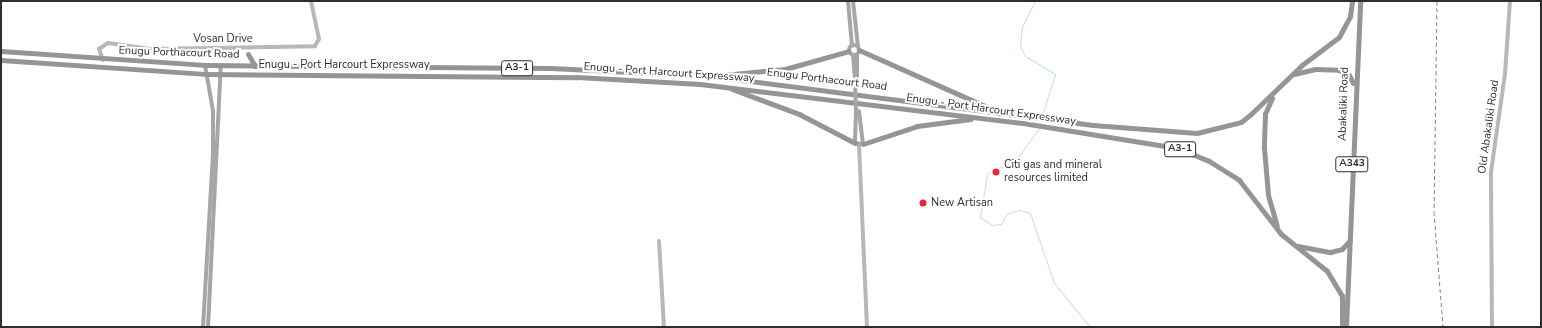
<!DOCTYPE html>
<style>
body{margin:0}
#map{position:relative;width:1542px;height:328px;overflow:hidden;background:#fff;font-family:"Nunito Sans",sans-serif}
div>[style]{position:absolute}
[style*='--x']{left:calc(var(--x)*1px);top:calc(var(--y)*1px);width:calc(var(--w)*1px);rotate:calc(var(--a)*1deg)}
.stream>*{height:1px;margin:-0.5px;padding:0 0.5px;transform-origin:0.5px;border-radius:0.5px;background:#c4dfee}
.secondary>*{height:4px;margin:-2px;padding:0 2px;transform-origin:2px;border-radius:2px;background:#b8b8b8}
.primary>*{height:4px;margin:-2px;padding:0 2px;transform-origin:2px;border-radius:2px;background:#a6a6a6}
.primary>.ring{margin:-2px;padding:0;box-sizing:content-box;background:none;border:4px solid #a6a6a6;border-radius:50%}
.highway>*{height:5px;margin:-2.5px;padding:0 2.5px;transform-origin:2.5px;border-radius:2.5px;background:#959595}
.rail>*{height:1px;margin-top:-0.5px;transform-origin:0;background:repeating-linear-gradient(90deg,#838383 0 4px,transparent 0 7px)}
.primary-bridge>*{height:4px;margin:-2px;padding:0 2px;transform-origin:2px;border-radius:2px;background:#a6a6a6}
.dots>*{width:11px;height:11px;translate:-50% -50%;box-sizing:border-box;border:2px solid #fff;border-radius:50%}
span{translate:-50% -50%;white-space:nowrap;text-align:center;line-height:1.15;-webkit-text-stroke:4px #fff;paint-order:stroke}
.shield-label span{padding:1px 3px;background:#fff;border:1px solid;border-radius:3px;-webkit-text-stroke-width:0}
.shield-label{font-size:10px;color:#2e2e2e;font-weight:700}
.street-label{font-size:11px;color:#2e2e2e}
.poi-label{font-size:11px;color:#2e2e2e}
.left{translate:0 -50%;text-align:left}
.frame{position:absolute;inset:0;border:2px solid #2e2e2e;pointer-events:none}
</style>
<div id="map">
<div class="stream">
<i style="--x:1035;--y:1;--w:29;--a:117"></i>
<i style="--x:1022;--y:27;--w:19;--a:96"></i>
<i style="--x:1020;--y:46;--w:11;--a:63"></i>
<i style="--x:1025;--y:56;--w:35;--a:31"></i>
<i style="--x:1055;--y:74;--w:44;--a:107.2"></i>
<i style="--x:1039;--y:128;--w:47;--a:125.4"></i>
<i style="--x:1012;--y:166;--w:18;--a:174"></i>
<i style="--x:994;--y:168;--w:9;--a:139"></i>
<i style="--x:987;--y:174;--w:44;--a:99.2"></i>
<i style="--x:980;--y:217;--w:14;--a:34"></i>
<i style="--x:992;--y:225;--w:9;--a:-6"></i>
<i style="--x:1001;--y:224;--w:11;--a:-63"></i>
<i style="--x:1006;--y:214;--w:14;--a:-17"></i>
<i style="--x:1019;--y:210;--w:11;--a:15"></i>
<i style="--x:1030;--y:213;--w:74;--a:71.1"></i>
<i style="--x:1054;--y:283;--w:57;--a:50.7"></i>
</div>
<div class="secondary">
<i style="--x:103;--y:60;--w:12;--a:-110"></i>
<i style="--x:99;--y:49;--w:11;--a:-34"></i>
<i style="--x:108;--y:43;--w:43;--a:7.9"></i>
<i style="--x:151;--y:49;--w:164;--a:-1"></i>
<i style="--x:315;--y:46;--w:8;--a:-60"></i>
<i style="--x:319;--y:39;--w:39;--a:-102"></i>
<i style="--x:859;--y:144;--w:183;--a:87.5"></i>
<i style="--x:659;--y:241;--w:86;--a:86.7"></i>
<i style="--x:1492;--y:327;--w:155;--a:-90.4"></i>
<i style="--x:1491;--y:172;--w:99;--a:-81.9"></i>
<i style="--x:1505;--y:74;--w:73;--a:-86.1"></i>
</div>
<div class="primary">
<i style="--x:848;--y:1;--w:45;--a:84.9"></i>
<i style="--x:853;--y:1;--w:46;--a:83.8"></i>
<i class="ring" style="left:849px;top:45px;width:6px;height:6px"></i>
<i style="--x:853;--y:55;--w:22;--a:85"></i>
<i style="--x:857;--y:55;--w:28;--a:90"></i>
<i style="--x:856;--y:112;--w:31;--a:92"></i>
<i style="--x:855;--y:143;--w:8;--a:7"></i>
<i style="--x:863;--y:144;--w:33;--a:-97"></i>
<i style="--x:203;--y:327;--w:176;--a:-86.7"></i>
<i style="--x:213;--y:151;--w:40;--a:-90"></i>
<i style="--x:213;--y:111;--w:47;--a:-99.9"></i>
<i style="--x:208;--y:327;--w:262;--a:-87.2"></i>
</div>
<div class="highway">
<i style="--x:859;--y:50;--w:138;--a:24"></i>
<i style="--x:1;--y:51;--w:204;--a:3.9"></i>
<i style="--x:205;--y:65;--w:346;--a:0.5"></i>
<i style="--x:551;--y:68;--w:160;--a:2.9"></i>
<i style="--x:711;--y:76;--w:385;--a:7.3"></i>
<i style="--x:1093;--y:125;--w:104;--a:4.4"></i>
<i style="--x:1197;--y:133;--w:45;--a:-14"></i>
<i style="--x:1241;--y:122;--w:13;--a:-39"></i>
<i style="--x:1251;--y:114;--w:71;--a:-43.9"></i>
<i style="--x:1302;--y:65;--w:46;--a:-37.1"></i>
<i style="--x:1339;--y:37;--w:24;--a:-62"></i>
<i style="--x:1350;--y:16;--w:15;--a:-82"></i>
<i style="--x:248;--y:54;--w:14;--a:60"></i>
<i style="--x:1;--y:60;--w:204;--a:3.9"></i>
<i style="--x:205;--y:74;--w:372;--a:0.5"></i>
<i style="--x:577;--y:77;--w:123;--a:3.3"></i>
<i style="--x:700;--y:84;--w:331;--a:6.9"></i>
<i style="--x:1029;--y:124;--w:150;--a:9.2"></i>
<i style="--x:1177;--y:148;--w:35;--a:22"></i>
<i style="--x:1209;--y:161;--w:36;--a:32"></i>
<i style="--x:1239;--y:180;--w:68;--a:52.1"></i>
<i style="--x:1281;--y:234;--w:59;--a:38.8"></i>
<i style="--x:1327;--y:271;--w:29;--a:59"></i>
<i style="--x:1342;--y:296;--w:31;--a:90"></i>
<i style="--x:1294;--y:74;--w:22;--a:-13"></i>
<i style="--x:1315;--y:69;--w:24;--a:2"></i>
<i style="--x:1339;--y:70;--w:11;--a:27"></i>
<i style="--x:1349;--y:75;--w:9;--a:63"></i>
<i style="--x:723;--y:75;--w:62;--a:-5.5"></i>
<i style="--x:785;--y:69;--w:66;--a:-15.7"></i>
<i style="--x:732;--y:89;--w:72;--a:20.5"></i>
<i style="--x:799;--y:114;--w:63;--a:27.4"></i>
<i style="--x:1272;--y:98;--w:17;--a:114"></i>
<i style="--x:1265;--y:114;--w:34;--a:92"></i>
<i style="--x:1264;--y:148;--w:47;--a:85.1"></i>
<i style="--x:1268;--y:195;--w:32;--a:74"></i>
<i style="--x:863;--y:144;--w:57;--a:-18.4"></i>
<i style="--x:917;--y:126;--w:54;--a:-7.4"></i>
<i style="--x:1298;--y:246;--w:33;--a:11"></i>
<i style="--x:1330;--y:252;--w:12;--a:-14"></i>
<i style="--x:1342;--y:249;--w:12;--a:-48"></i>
<i style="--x:1346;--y:327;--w:326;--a:-87.5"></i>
</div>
<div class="rail">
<i style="--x:1437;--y:1;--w:211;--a:90.8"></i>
<i style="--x:1434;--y:212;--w:115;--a:85.5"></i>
</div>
<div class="primary-bridge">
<i style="--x:855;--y:83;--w:29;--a:88"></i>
</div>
<div class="dots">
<i style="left:996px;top:172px;background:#f42035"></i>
<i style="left:923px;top:203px;background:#f42035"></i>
</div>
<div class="shield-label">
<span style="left:517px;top:68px">A3-1</span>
<span style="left:1180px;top:149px">A3-1</span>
<span style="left:1352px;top:164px">A343</span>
</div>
<div class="street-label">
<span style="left:223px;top:39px">Vosan Drive</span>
<span style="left:179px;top:53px;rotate:2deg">Enugu Porthacourt Road</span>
<span style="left:344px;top:65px">Enugu - Port Harcourt Expressway</span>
<span style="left:669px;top:73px;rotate:4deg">Enugu - Port Harcourt Expressway</span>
<span style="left:827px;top:80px;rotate:7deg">Enugu Porthacourt Road</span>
<span style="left:1344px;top:104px;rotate:-88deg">Abakaliki Road</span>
<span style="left:991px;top:110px;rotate:8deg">Enugu - Port Harcourt Expressway</span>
<span style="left:1489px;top:127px;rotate:-82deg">Old Abakaliki Road</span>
</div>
<div class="poi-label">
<span class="left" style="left:1004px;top:172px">Citi gas and mineral<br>resources limited</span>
<span class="left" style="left:931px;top:203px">New Artisan</span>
</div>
<div class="frame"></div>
</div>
